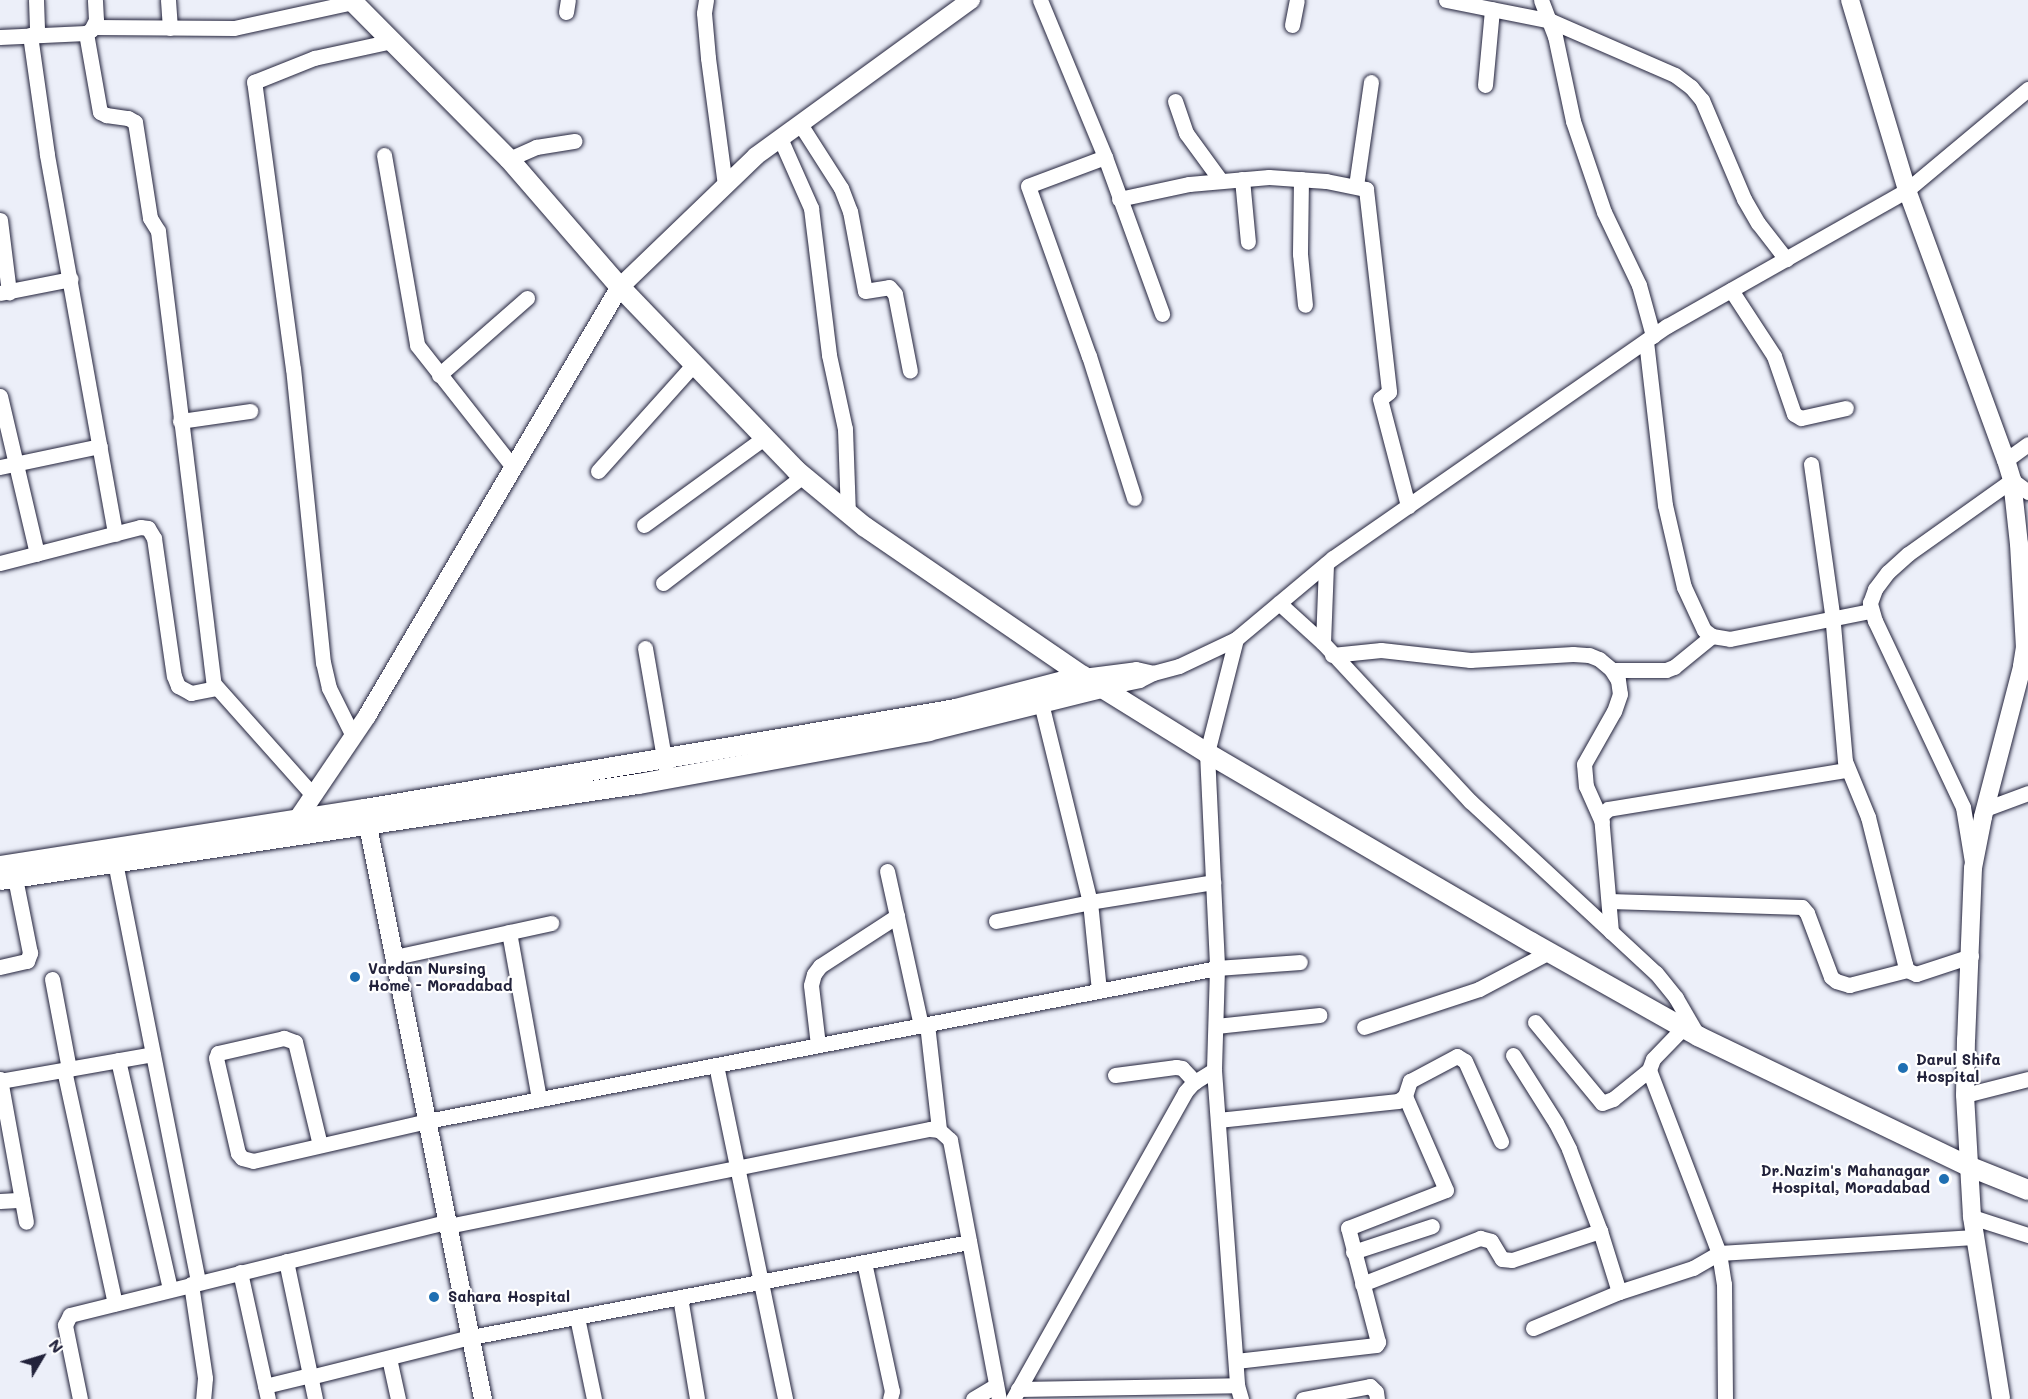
<!DOCTYPE html>
<style>
body{margin:0}
#map{position:relative;width:2028px;height:1399px;overflow:hidden;background:#eceff9;font-family:Mali,sans-serif}
div>[style]{position:absolute}
[style*='--x']{left:calc(var(--x)*1px);top:calc(var(--y)*1px);width:calc(var(--w)*1px);rotate:calc(var(--a)*1deg)}
.roads{filter:drop-shadow(0 0 2px #22223b) drop-shadow(0 0 2px #22223b)}
.minor>*{height:15px;margin:-7.5px;padding:0 7.5px;transform-origin:7.5px;border-radius:7.5px;background:#fff}
.tertiary>*{height:18px;margin:-9px;padding:0 9px;transform-origin:9px;border-radius:9px;background:#fff}
.secondary>*{height:20px;margin:-10px;padding:0 10px;transform-origin:10px;border-radius:10px;background:#fff}
.dots>*{width:16px;height:16px;translate:-50% -50%;box-sizing:border-box;border:3px solid #fff;border-radius:50%}
span{translate:-50% -50%;white-space:nowrap;text-align:center;line-height:1.15;-webkit-text-stroke:4.5px #fff;paint-order:stroke}
.poi-label{font-size:15px;color:#22223b;font-weight:700}
.left{translate:0 -50%;text-align:left}
.right{translate:-100% -50%;text-align:right}
.north{position:absolute;left:12px;top:1327px;width:60px;height:60px;-webkit-text-stroke:4px #fff;paint-order:stroke;rotate:52deg;font-size:16px;font-weight:700;line-height:24px;text-align:center;color:#22223b}
.north::after{content:'';display:block;margin:auto;width:21px;height:27px;background:#22223b;clip-path:polygon(50% 0,100% 100%,50% 72%,0 100%)}
</style>
<div id="map">
<div class="roads">
<div class="minor">
<i style="--x:36;--y:0;--w:35;--a:88"></i>
<i style="--x:168;--y:0;--w:28;--a:86"></i>
<i style="--x:706;--y:0;--w:13;--a:99"></i>
<i style="--x:704;--y:13;--w:45;--a:84.9"></i>
<i style="--x:708;--y:58;--w:129;--a:82.4"></i>
<i style="--x:1040;--y:0;--w:170;--a:67.5"></i>
<i style="--x:1105;--y:157;--w:167;--a:70"></i>
<i style="--x:1446;--y:0;--w:107;--a:11.3"></i>
<i style="--x:1551;--y:21;--w:135;--a:23.5"></i>
<i style="--x:1675;--y:75;--w:20;--a:37"></i>
<i style="--x:1691;--y:87;--w:17;--a:50"></i>
<i style="--x:1702;--y:100;--w:108;--a:67"></i>
<i style="--x:1744;--y:199;--w:28;--a:60"></i>
<i style="--x:1758;--y:223;--w:46;--a:52.1"></i>
<i style="--x:1541;--y:0;--w:39;--a:69"></i>
<i style="--x:1555;--y:36;--w:87;--a:78"></i>
<i style="--x:1573;--y:121;--w:96;--a:71.2"></i>
<i style="--x:1604;--y:212;--w:81;--a:64.4"></i>
<i style="--x:1639;--y:285;--w:53;--a:74.6"></i>
<i style="--x:566;--y:12;--w:12;--a:-81"></i>
<i style="--x:1292;--y:25;--w:25;--a:-79"></i>
<i style="--x:94;--y:27;--w:140;--a:0.4"></i>
<i style="--x:234;--y:28;--w:122;--a:-12.3"></i>
<i style="--x:86;--y:33;--w:80;--a:80"></i>
<i style="--x:100;--y:112;--w:7;--a:27"></i>
<i style="--x:106;--y:115;--w:22;--a:8"></i>
<i style="--x:128;--y:118;--w:8;--a:30"></i>
<i style="--x:135;--y:122;--w:97;--a:81.1"></i>
<i style="--x:150;--y:218;--w:15;--a:58"></i>
<i style="--x:158;--y:231;--w:456;--a:83"></i>
<i style="--x:214;--y:684;--w:149;--a:48.3"></i>
<i style="--x:30;--y:35;--w:121;--a:81.9"></i>
<i style="--x:47;--y:155;--w:385;--a:79.8"></i>
<i style="--x:0;--y:37;--w:86;--a:-2.7"></i>
<i style="--x:86;--y:33;--w:6;--a:-31"></i>
<i style="--x:91;--y:30;--w:11;--a:-63"></i>
<i style="--x:96;--y:20;--w:20;--a:-93"></i>
<i style="--x:1485;--y:85;--w:76;--a:-84.7"></i>
<i style="--x:1175;--y:101;--w:34;--a:71"></i>
<i style="--x:1186;--y:133;--w:59;--a:53.9"></i>
<i style="--x:800;--y:124;--w:76;--a:57.4"></i>
<i style="--x:841;--y:188;--w:25;--a:69"></i>
<i style="--x:850;--y:211;--w:81;--a:79.4"></i>
<i style="--x:865;--y:291;--w:24;--a:-9"></i>
<i style="--x:889;--y:287;--w:9;--a:49"></i>
<i style="--x:895;--y:294;--w:78;--a:79"></i>
<i style="--x:780;--y:138;--w:77;--a:66.1"></i>
<i style="--x:811;--y:208;--w:148;--a:83"></i>
<i style="--x:829;--y:355;--w:76;--a:77.8"></i>
<i style="--x:845;--y:429;--w:84;--a:88"></i>
<i style="--x:384;--y:155;--w:193;--a:80.1"></i>
<i style="--x:417;--y:345;--w:155;--a:51.8"></i>
<i style="--x:1105;--y:157;--w:82;--a:159.4"></i>
<i style="--x:1028;--y:186;--w:181;--a:70.3"></i>
<i style="--x:1089;--y:356;--w:149;--a:72.4"></i>
<i style="--x:509;--y:159;--w:30;--a:-24"></i>
<i style="--x:536;--y:147;--w:39;--a:-9"></i>
<i style="--x:1242;--y:179;--w:63;--a:84.6"></i>
<i style="--x:1301;--y:179;--w:75;--a:90.8"></i>
<i style="--x:1300;--y:254;--w:51;--a:84.4"></i>
<i style="--x:1356;--y:186;--w:105;--a:-81.8"></i>
<i style="--x:1119;--y:199;--w:72;--a:-12.1"></i>
<i style="--x:1189;--y:184;--w:80;--a:-5"></i>
<i style="--x:1269;--y:177;--w:57;--a:4"></i>
<i style="--x:1326;--y:181;--w:41;--a:11.3"></i>
<i style="--x:1366;--y:189;--w:204;--a:83.5"></i>
<i style="--x:1389;--y:392;--w:11;--a:142"></i>
<i style="--x:1380;--y:399;--w:111;--a:75.3"></i>
<i style="--x:0;--y:220;--w:73;--a:82.9"></i>
<i style="--x:1731;--y:290;--w:79;--a:56.9"></i>
<i style="--x:1774;--y:356;--w:61;--a:71"></i>
<i style="--x:1794;--y:414;--w:8;--a:30"></i>
<i style="--x:1801;--y:418;--w:46;--a:-12.5"></i>
<i style="--x:0;--y:293;--w:72;--a:-11.2"></i>
<i style="--x:1646;--y:341;--w:165;--a:83.4"></i>
<i style="--x:1665;--y:505;--w:84;--a:77"></i>
<i style="--x:1684;--y:587;--w:47;--a:65.1"></i>
<i style="--x:1704;--y:630;--w:10;--a:37"></i>
<i style="--x:1712;--y:636;--w:18;--a:9"></i>
<i style="--x:1730;--y:639;--w:143;--a:-11.3"></i>
<i style="--x:439;--y:375;--w:117;--a:-41.2"></i>
<i style="--x:0;--y:396;--w:162;--a:76.8"></i>
<i style="--x:180;--y:421;--w:71;--a:-8.1"></i>
<i style="--x:2006;--y:460;--w:27;--a:-36"></i>
<i style="--x:1811;--y:464;--w:150;--a:82"></i>
<i style="--x:1832;--y:613;--w:149;--a:85"></i>
<i style="--x:1845;--y:761;--w:61;--a:67.7"></i>
<i style="--x:1868;--y:817;--w:152;--a:75.9"></i>
<i style="--x:1905;--y:964;--w:6;--a:72"></i>
<i style="--x:1907;--y:970;--w:10;--a:24"></i>
<i style="--x:1916;--y:974;--w:58;--a:-18.1"></i>
<i style="--x:0;--y:467;--w:102;--a:-11.9"></i>
<i style="--x:598;--y:471;--w:144;--a:-48.1"></i>
<i style="--x:644;--y:525;--w:150;--a:-36"></i>
<i style="--x:0;--y:563;--w:145;--a:-14.4"></i>
<i style="--x:140;--y:527;--w:8;--a:7"></i>
<i style="--x:148;--y:528;--w:12;--a:59"></i>
<i style="--x:154;--y:538;--w:139;--a:81.8"></i>
<i style="--x:174;--y:676;--w:11;--a:68"></i>
<i style="--x:178;--y:686;--w:15;--a:28"></i>
<i style="--x:191;--y:693;--w:25;--a:-11"></i>
<i style="--x:663;--y:583;--w:176;--a:-37.4"></i>
<i style="--x:1279;--y:603;--w:59;--a:42.3"></i>
<i style="--x:1323;--y:643;--w:216;--a:47.1"></i>
<i style="--x:1470;--y:801;--w:253;--a:42.8"></i>
<i style="--x:1656;--y:973;--w:32;--a:51"></i>
<i style="--x:1676;--y:998;--w:44;--a:59.9"></i>
<i style="--x:1236;--y:639;--w:118;--a:104.3"></i>
<i style="--x:1207;--y:753;--w:215;--a:87.3"></i>
<i style="--x:1217;--y:968;--w:102;--a:91.7"></i>
<i style="--x:1214;--y:1070;--w:316;--a:85.8"></i>
<i style="--x:1237;--y:1385;--w:15;--a:74"></i>
<i style="--x:1323;--y:643;--w:79;--a:-87.8"></i>
<i style="--x:645;--y:648;--w:123;--a:80.2"></i>
<i style="--x:1332;--y:655;--w:49;--a:-5.8"></i>
<i style="--x:1381;--y:650;--w:90;--a:6.4"></i>
<i style="--x:1470;--y:660;--w:103;--a:-3.3"></i>
<i style="--x:1573;--y:654;--w:16;--a:4"></i>
<i style="--x:1589;--y:655;--w:11;--a:22"></i>
<i style="--x:1599;--y:659;--w:16;--a:40"></i>
<i style="--x:1611;--y:669;--w:13;--a:58"></i>
<i style="--x:1618;--y:680;--w:14;--a:82"></i>
<i style="--x:1620;--y:694;--w:18;--a:109"></i>
<i style="--x:1614;--y:711;--w:61;--a:119.5"></i>
<i style="--x:1584;--y:764;--w:22;--a:85"></i>
<i style="--x:1586;--y:786;--w:39;--a:66"></i>
<i style="--x:1612;--y:670;--w:54;--a:0"></i>
<i style="--x:1666;--y:670;--w:9;--a:-21"></i>
<i style="--x:1674;--y:667;--w:49;--a:-39.2"></i>
<i style="--x:1083;--y:676;--w:53;--a:-7.5"></i>
<i style="--x:1136;--y:669;--w:17;--a:13"></i>
<i style="--x:1102;--y:688;--w:38;--a:-12"></i>
<i style="--x:1139;--y:680;--w:16;--a:-27"></i>
<i style="--x:1153;--y:673;--w:27;--a:-15"></i>
<i style="--x:1179;--y:666;--w:63;--a:-25.3"></i>
<i style="--x:1236;--y:639;--w:126;--a:-39.9"></i>
<i style="--x:1333;--y:558;--w:407;--a:-34.8"></i>
<i style="--x:1667;--y:326;--w:276;--a:-29.5"></i>
<i style="--x:1907;--y:190;--w:158;--a:-39.9"></i>
<i style="--x:1041;--y:703;--w:205;--a:76.2"></i>
<i style="--x:1090;--y:902;--w:89;--a:84.2"></i>
<i style="--x:353;--y:736;--w:54;--a:-116.6"></i>
<i style="--x:329;--y:688;--w:26;--a:-103"></i>
<i style="--x:323;--y:663;--w:296;--a:-95.8"></i>
<i style="--x:293;--y:369;--w:290;--a:-97.7"></i>
<i style="--x:254;--y:82;--w:65;--a:-21.8"></i>
<i style="--x:314;--y:58;--w:80;--a:-12.3"></i>
<i style="--x:1985;--y:809;--w:46;--a:-20.4"></i>
<i style="--x:113;--y:852;--w:439;--a:78.8"></i>
<i style="--x:1972;--y:862;--w:56;--a:-99.3"></i>
<i style="--x:1963;--y:807;--w:206;--a:-115.3"></i>
<i style="--x:1875;--y:621;--w:19;--a:-106"></i>
<i style="--x:1870;--y:603;--w:15;--a:-70"></i>
<i style="--x:1875;--y:589;--w:21;--a:-53"></i>
<i style="--x:1888;--y:572;--w:27;--a:-42"></i>
<i style="--x:1908;--y:554;--w:128;--a:-35.4"></i>
<i style="--x:2012;--y:480;--w:20;--a:37"></i>
<i style="--x:887;--y:871;--w:158;--a:77.6"></i>
<i style="--x:1609;--y:901;--w:193;--a:1.8"></i>
<i style="--x:1802;--y:907;--w:8;--a:50"></i>
<i style="--x:1807;--y:913;--w:68;--a:69.4"></i>
<i style="--x:1831;--y:977;--w:6;--a:39"></i>
<i style="--x:1836;--y:981;--w:14;--a:17"></i>
<i style="--x:1849;--y:985;--w:60;--a:-14.5"></i>
<i style="--x:996;--y:921;--w:96;--a:-11.4"></i>
<i style="--x:1090;--y:902;--w:125;--a:-9.2"></i>
<i style="--x:509;--y:932;--w:170;--a:79.8"></i>
<i style="--x:1611;--y:932;--w:116;--a:-94.9"></i>
<i style="--x:1601;--y:816;--w:10;--a:-45"></i>
<i style="--x:1608;--y:809;--w:242;--a:-9.3"></i>
<i style="--x:395;--y:957;--w:160;--a:-12.3"></i>
<i style="--x:0;--y:967;--w:28;--a:-13"></i>
<i style="--x:27;--y:961;--w:9;--a:-69"></i>
<i style="--x:30;--y:953;--w:76;--a:-101.3"></i>
<i style="--x:52;--y:979;--w:92;--a:79.3"></i>
<i style="--x:1535;--y:1022;--w:105;--a:50.4"></i>
<i style="--x:1602;--y:1103;--w:12;--a:-20"></i>
<i style="--x:1613;--y:1099;--w:46;--a:-38.9"></i>
<i style="--x:927;--y:1024;--w:107;--a:83.5"></i>
<i style="--x:1216;--y:1026;--w:104;--a:-6.1"></i>
<i style="--x:1364;--y:1027;--w:121;--a:-18.3"></i>
<i style="--x:1479;--y:989;--w:79;--a:-27.9"></i>
<i style="--x:1683;--y:1028;--w:43;--a:134.1"></i>
<i style="--x:1653;--y:1059;--w:12;--a:110"></i>
<i style="--x:1649;--y:1070;--w:196;--a:69.1"></i>
<i style="--x:1719;--y:1253;--w:31;--a:81"></i>
<i style="--x:1724;--y:1284;--w:115;--a:89.5"></i>
<i style="--x:818;--y:1045;--w:60;--a:-96.7"></i>
<i style="--x:811;--y:985;--w:11;--a:-75"></i>
<i style="--x:814;--y:974;--w:10;--a:-53"></i>
<i style="--x:820;--y:966;--w:92;--a:-33"></i>
<i style="--x:1513;--y:1055;--w:80;--a:57.7"></i>
<i style="--x:1556;--y:1123;--w:29;--a:63"></i>
<i style="--x:1569;--y:1149;--w:88;--a:69.3"></i>
<i style="--x:1600;--y:1231;--w:64;--a:72.7"></i>
<i style="--x:118;--y:1060;--w:235;--a:77.2"></i>
<i style="--x:716;--y:1065;--w:341;--a:78.3"></i>
<i style="--x:64;--y:1070;--w:239;--a:77.7"></i>
<i style="--x:1115;--y:1075;--w:62;--a:-7.5"></i>
<i style="--x:1176;--y:1067;--w:6;--a:9"></i>
<i style="--x:1182;--y:1068;--w:19;--a:47"></i>
<i style="--x:0;--y:1079;--w:145;--a:79.7"></i>
<i style="--x:0;--y:1081;--w:155;--a:-10"></i>
<i style="--x:1965;--y:1095;--w:65;--a:-14.3"></i>
<i style="--x:1218;--y:1120;--w:181;--a:-6"></i>
<i style="--x:1398;--y:1101;--w:9;--a:-36"></i>
<i style="--x:1405;--y:1096;--w:16;--a:-72"></i>
<i style="--x:1410;--y:1081;--w:53;--a:-28"></i>
<i style="--x:1457;--y:1056;--w:9;--a:32"></i>
<i style="--x:1465;--y:1061;--w:88;--a:65.8"></i>
<i style="--x:320;--y:1145;--w:106;--a:-103.6"></i>
<i style="--x:295;--y:1042;--w:12;--a:-160"></i>
<i style="--x:284;--y:1038;--w:68;--a:167.2"></i>
<i style="--x:218;--y:1053;--w:5;--a:112"></i>
<i style="--x:216;--y:1058;--w:98;--a:77"></i>
<i style="--x:238;--y:1153;--w:6;--a:51"></i>
<i style="--x:242;--y:1158;--w:11;--a:15"></i>
<i style="--x:253;--y:1161;--w:179;--a:-12.9"></i>
<i style="--x:427;--y:1121;--w:805;--a:-10.96"></i>
<i style="--x:1217;--y:968;--w:83;--a:-4.1"></i>
<i style="--x:0;--y:1201;--w:22;--a:-3"></i>
<i style="--x:1972;--y:1217;--w:59;--a:17.8"></i>
<i style="--x:448;--y:1226;--w:492;--a:-11.4"></i>
<i style="--x:930;--y:1129;--w:9;--a:6"></i>
<i style="--x:939;--y:1130;--w:15;--a:42"></i>
<i style="--x:950;--y:1140;--w:264;--a:79.3"></i>
<i style="--x:1353;--y:1252;--w:83;--a:-18.2"></i>
<i style="--x:286;--y:1261;--w:141;--a:78.1"></i>
<i style="--x:864;--y:1262;--w:132;--a:77.8"></i>
<i style="--x:892;--y:1391;--w:8;--a:104"></i>
<i style="--x:240;--y:1272;--w:130;--a:77.6"></i>
<i style="--x:191;--y:1284;--w:95;--a:81.5"></i>
<i style="--x:205;--y:1378;--w:21;--a:95"></i>
<i style="--x:1362;--y:1284;--w:127;--a:-21.3"></i>
<i style="--x:1480;--y:1238;--w:11;--a:15"></i>
<i style="--x:1491;--y:1241;--w:21;--a:59"></i>
<i style="--x:1502;--y:1259;--w:10;--a:6"></i>
<i style="--x:1512;--y:1260;--w:93;--a:-18.2"></i>
<i style="--x:680;--y:1297;--w:103;--a:80.5"></i>
<i style="--x:577;--y:1317;--w:84;--a:78.3"></i>
<i style="--x:1533;--y:1328;--w:93;--a:-22.7"></i>
<i style="--x:1619;--y:1292;--w:78;--a:-18"></i>
<i style="--x:1693;--y:1268;--w:30;--a:-30"></i>
<i style="--x:1719;--y:1253;--w:256;--a:-3.6"></i>
<i style="--x:389;--y:1358;--w:42;--a:77.6"></i>
<i style="--x:1236;--y:1361;--w:141;--a:-6.5"></i>
<i style="--x:1376;--y:1345;--w:4;--a:-56"></i>
<i style="--x:1378;--y:1342;--w:118;--a:-104.7"></i>
<i style="--x:1348;--y:1228;--w:105;--a:-21.2"></i>
<i style="--x:1446;--y:1190;--w:103;--a:-113.6"></i>
<i style="--x:310;--y:1377;--w:166;--a:-14"></i>
<i style="--x:471;--y:1337;--w:507;--a:-10.8"></i>
<i style="--x:265;--y:1386;--w:46;--a:-13.7"></i>
<i style="--x:1018;--y:1389;--w:219;--a:-1"></i>
<i style="--x:80;--y:1399;--w:76;--a:-101.5"></i>
<i style="--x:65;--y:1325;--w:11;--a:-63"></i>
<i style="--x:70;--y:1315;--w:388;--a:-13.9"></i>
<i style="--x:973;--y:1399;--w:27;--a:-31"></i>
<i style="--x:1013;--y:1399;--w:352;--a:-60.7"></i>
<i style="--x:1185;--y:1092;--w:12;--a:-48"></i>
<i style="--x:1193;--y:1083;--w:25;--a:-32"></i>
<i style="--x:1303;--y:1399;--w:68;--a:-11"></i>
<i style="--x:1370;--y:1386;--w:8;--a:45"></i>
<i style="--x:1376;--y:1392;--w:7;--a:82"></i>
</div>
<div class="tertiary">
<i style="--x:1850;--y:0;--w:198;--a:73.3"></i>
<i style="--x:1907;--y:190;--w:288;--a:69.9"></i>
<i style="--x:2006;--y:460;--w:21;--a:73"></i>
<i style="--x:2012;--y:480;--w:64;--a:83.8"></i>
<i style="--x:2019;--y:544;--w:103;--a:86.7"></i>
<i style="--x:2025;--y:647;--w:20;--a:99"></i>
<i style="--x:2022;--y:667;--w:155;--a:104.6"></i>
<i style="--x:1983;--y:817;--w:52;--a:101.1"></i>
<i style="--x:1973;--y:868;--w:171;--a:92.3"></i>
<i style="--x:1966;--y:1039;--w:56;--a:91"></i>
<i style="--x:1965;--y:1095;--w:122;--a:86.7"></i>
<i style="--x:1972;--y:1217;--w:184;--a:80.9"></i>
<i style="--x:365;--y:811;--w:600;--a:78.65"></i>
<i style="--x:294;--y:830;--w:13;--a:-72"></i>
<i style="--x:298;--y:818;--w:123;--a:-55.9"></i>
<i style="--x:367;--y:716;--w:498;--a:-59.5"></i>
<i style="--x:620;--y:287;--w:189;--a:-43.9"></i>
<i style="--x:756;--y:156;--w:266;--a:-36"></i>
</div>
<div class="secondary">
<i style="--x:351;--y:0;--w:224;--a:45.2"></i>
<i style="--x:509;--y:159;--w:169;--a:49.1"></i>
<i style="--x:620;--y:287;--w:254;--a:46.1"></i>
<i style="--x:796;--y:470;--w:89;--a:39.6"></i>
<i style="--x:865;--y:527;--w:264;--a:34.4"></i>
<i style="--x:1083;--y:676;--w:146;--a:31.8"></i>
<i style="--x:1207;--y:753;--w:375;--a:30.3"></i>
<i style="--x:1531;--y:942;--w:192;--a:29.4"></i>
<i style="--x:1698;--y:1036;--w:300;--a:25.7"></i>
<i style="--x:1968;--y:1166;--w:65;--a:21.8"></i>
<i style="--x:0;--y:866;--w:369;--a:-8.9"></i>
<i style="--x:365;--y:809;--w:599;--a:-9.6"></i>
<i style="--x:956;--y:709;--w:131;--a:-14.6"></i>
<i style="--x:0;--y:880;--w:645;--a:-8.56"></i>
<i style="--x:638;--y:784;--w:296;--a:-10.3"></i>
<i style="--x:929;--y:731;--w:178;--a:-14"></i>
</div>
</div>
<div class="dots">
<i style="left:355px;top:977px;background:#1f6fb2"></i>
<i style="left:1903px;top:1068px;background:#1f6fb2"></i>
<i style="left:1944px;top:1179px;background:#1f6fb2"></i>
<i style="left:434px;top:1297px;background:#1f6fb2"></i>
</div>
<div class="poi-label">
<span class="left" style="left:368px;top:977px">Vardan Nursing<br>Home - Moradabad</span>
<span class="left" style="left:1916px;top:1068px">Darul Shifa<br>Hospital</span>
<span class="right" style="left:1930px;top:1179px">Dr.Nazim's Mahanagar<br>Hospital, Moradabad</span>
<span class="left" style="left:448px;top:1297px">Sahara Hospital</span>
</div>
<div class="north">N</div>
</div>
